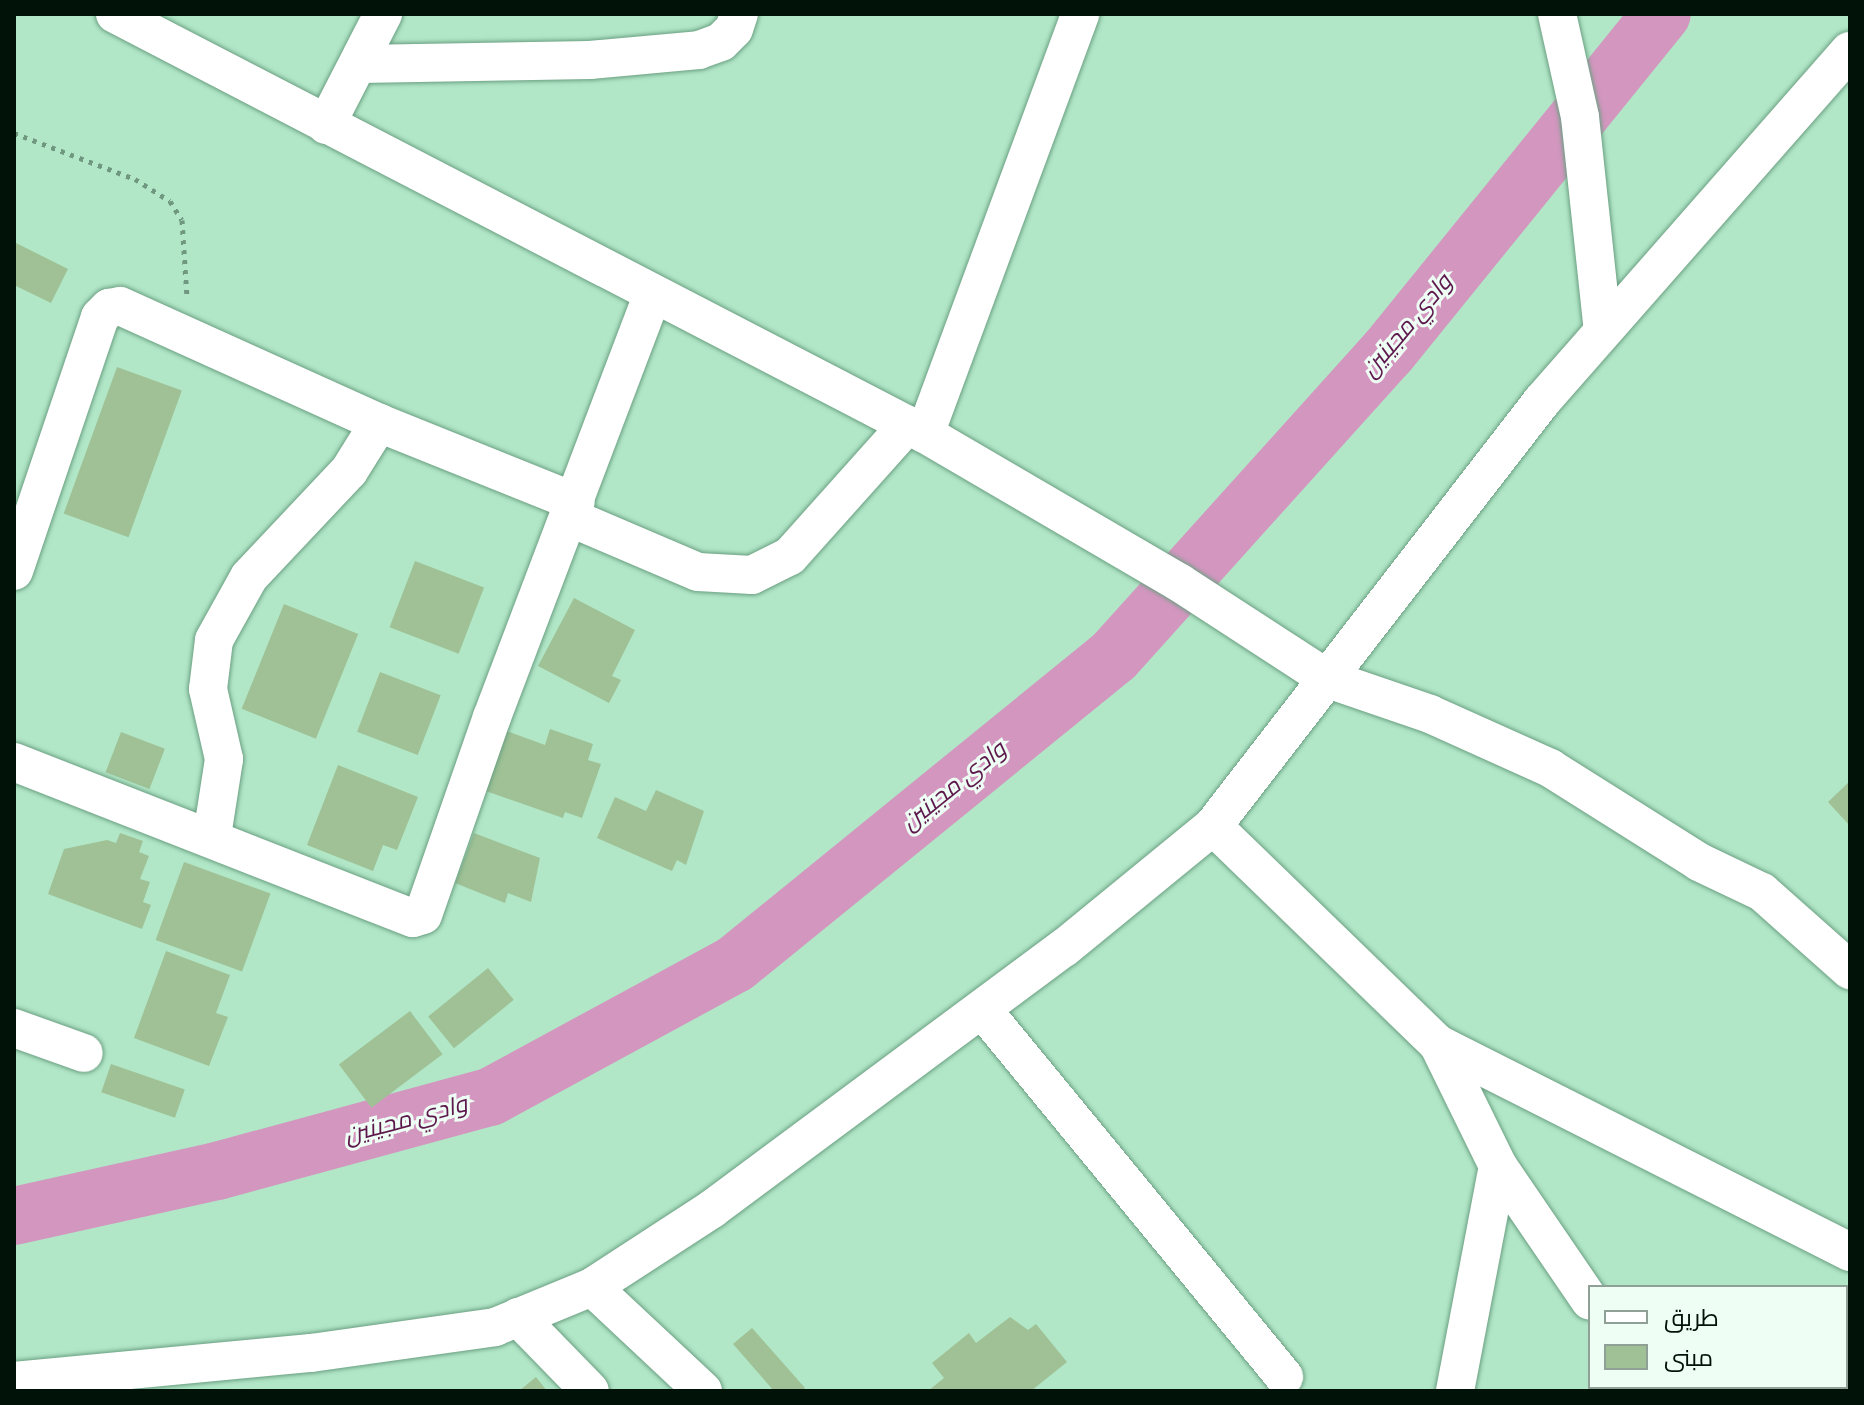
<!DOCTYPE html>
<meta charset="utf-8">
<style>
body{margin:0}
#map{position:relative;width:1864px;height:1405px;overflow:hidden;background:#b1e7c7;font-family:"Roboto Condensed",Cairo,sans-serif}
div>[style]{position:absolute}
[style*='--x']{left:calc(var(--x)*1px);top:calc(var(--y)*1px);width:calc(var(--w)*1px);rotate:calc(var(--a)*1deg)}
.river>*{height:58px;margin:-29px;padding:0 29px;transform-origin:29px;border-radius:29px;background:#d396bf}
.building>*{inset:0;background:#9fc195;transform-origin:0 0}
.path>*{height:5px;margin-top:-2.5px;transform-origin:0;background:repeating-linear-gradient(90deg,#709880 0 4px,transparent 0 10px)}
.roads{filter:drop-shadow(0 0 2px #6b9f82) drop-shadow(0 0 2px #6b9f82)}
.street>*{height:38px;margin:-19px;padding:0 19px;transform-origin:19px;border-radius:19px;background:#fff}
span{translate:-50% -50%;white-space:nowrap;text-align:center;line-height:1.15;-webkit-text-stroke:6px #eefef4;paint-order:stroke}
.water-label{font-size:24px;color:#5d174c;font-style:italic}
.frame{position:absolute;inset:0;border:16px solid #011309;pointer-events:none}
.legend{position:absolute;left:1588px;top:1285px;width:260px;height:104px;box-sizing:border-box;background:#eefef4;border:2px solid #8fa096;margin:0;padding:10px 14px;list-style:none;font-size:24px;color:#011309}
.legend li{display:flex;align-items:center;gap:16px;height:40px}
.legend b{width:40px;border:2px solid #8fa096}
</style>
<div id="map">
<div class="river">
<i style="--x:14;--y:1216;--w:208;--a:-12.5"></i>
<i style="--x:217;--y:1171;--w:283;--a:-15.2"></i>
<i style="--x:490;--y:1097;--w:279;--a:-28.5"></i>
<i style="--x:735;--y:964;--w:488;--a:-39.1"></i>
<i style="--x:1114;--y:656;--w:409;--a:-48"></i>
<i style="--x:1388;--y:352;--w:435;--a:-51"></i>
</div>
<div class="building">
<i style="clip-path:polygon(14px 242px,68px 269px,51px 303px,14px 285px)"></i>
<i style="left:117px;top:367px;width:69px;height:156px;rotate:20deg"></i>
<i style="left:415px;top:561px;width:74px;height:71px;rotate:21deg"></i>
<i style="clip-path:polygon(574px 598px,635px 630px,612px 676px,621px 680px,609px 703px,538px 666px)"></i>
<i style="left:284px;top:604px;width:80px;height:113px;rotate:22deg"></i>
<i style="left:380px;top:672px;width:65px;height:64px;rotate:21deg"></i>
<i style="clip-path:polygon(498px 728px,545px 745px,550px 729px,593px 744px,588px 760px,601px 764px,582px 818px,565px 812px,563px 818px,477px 788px)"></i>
<i style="left:121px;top:732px;width:47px;height:43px;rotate:21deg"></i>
<i style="clip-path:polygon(338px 765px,418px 797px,397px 850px,383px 845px,373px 871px,307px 845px)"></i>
<i style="clip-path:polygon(1850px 781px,1850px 826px,1828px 802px)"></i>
<i style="clip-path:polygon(656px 790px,704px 811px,686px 865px,677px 860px,672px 871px,597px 838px,615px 797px,646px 811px)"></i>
<i style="clip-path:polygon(120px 833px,143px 841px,139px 852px,149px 856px,140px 879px,150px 882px,143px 902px,151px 905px,142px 929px,48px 894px,64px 849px,107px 840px,116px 843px)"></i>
<i style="clip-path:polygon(474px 833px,540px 858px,531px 902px,508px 893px,505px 903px,455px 883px)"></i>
<i style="left:184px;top:862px;width:92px;height:83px;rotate:20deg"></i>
<i style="clip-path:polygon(166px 951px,230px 975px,216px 1013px,228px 1017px,209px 1066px,134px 1038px)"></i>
<i style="left:488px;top:968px;width:41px;height:77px;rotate:51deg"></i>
<i style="left:410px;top:1011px;width:54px;height:89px;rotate:53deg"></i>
<i style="left:111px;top:1064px;width:78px;height:30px;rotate:19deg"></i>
<i style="clip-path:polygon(1010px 1317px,1028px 1330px,1036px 1324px,1067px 1362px,1031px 1391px,928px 1391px,944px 1378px,932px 1363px,969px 1333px,976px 1343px)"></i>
<i style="clip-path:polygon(752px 1328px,805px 1388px,802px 1391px,774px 1391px,733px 1344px)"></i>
<i style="clip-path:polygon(536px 1377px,547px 1391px,519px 1391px)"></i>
</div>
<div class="path">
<i style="--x:14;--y:133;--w:129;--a:20.8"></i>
<i style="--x:135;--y:179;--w:41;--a:32.2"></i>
<i style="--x:170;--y:201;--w:22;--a:58"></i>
<i style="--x:182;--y:220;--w:77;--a:86.3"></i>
</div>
<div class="roads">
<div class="street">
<i style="--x:115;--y:14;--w:912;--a:27.41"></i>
<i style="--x:925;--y:434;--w:295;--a:30.3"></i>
<i style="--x:1180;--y:583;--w:176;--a:33"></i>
<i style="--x:1328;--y:679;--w:108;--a:18.9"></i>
<i style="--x:1430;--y:714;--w:132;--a:24.2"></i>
<i style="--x:1550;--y:768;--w:176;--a:32.2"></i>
<i style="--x:1699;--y:862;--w:70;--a:25.5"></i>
<i style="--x:1762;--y:892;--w:118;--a:41.6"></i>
<i style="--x:1557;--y:14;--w:106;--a:77.4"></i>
<i style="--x:1580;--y:117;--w:215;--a:83.9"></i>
<i style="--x:360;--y:64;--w:230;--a:-1"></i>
<i style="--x:590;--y:60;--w:109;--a:-5.2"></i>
<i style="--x:699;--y:50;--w:23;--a:-20"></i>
<i style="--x:721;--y:42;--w:18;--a:-45"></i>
<i style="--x:734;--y:29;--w:16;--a:-72"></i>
<i style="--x:326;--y:125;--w:125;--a:-62.8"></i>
<i style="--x:925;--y:434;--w:448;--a:-69.7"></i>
<i style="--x:569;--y:517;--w:140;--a:23.1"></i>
<i style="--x:698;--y:572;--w:54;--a:3.2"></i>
<i style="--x:752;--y:575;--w:42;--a:-26.6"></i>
<i style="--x:790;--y:556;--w:176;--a:-48.2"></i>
<i style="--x:14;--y:571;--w:268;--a:-71.3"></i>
<i style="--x:100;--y:317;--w:13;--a:-45"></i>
<i style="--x:109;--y:308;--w:11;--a:-10"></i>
<i style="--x:120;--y:306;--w:284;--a:24.3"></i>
<i style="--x:14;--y:762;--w:428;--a:21.4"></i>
<i style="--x:413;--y:918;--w:10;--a:-17"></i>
<i style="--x:423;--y:915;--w:210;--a:-70.8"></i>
<i style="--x:492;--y:717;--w:451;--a:-69.2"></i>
<i style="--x:1213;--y:826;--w:313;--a:44.1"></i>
<i style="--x:1438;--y:1044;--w:136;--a:63.8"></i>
<i style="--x:1498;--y:1166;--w:163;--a:55.7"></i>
<i style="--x:212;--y:836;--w:78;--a:-81.1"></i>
<i style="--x:224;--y:759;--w:72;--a:-102.9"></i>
<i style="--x:208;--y:689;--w:49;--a:-83"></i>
<i style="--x:214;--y:640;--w:72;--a:-60.9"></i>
<i style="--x:249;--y:577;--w:146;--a:-46.7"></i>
<i style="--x:349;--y:471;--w:57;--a:-58"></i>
<i style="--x:379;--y:423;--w:212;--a:21.9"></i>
<i style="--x:982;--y:1009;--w:476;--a:50.6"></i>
<i style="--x:14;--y:1028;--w:74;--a:19.7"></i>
<i style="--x:1438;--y:1044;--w:462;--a:26.8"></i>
<i style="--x:592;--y:1287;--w:152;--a:43.1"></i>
<i style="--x:518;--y:1317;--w:103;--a:45.8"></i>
<i style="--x:14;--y:1381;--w:298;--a:-5.4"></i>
<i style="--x:311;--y:1353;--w:186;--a:-8"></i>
<i style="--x:495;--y:1327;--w:105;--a:-22.4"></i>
<i style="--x:592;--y:1287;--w:143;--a:-33"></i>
<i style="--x:712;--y:1209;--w:438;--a:-36.6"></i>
<i style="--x:1064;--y:948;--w:193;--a:-39.3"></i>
<i style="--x:1213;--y:826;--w:537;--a:-52.26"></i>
<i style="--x:1542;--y:401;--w:466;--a:-48.7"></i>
<i style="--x:1659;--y:1387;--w:5;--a:53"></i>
<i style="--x:1455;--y:1391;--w:229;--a:-79.2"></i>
</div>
</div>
<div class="water-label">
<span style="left:1407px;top:326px;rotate:-50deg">وادي مجينين</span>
<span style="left:954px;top:786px;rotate:-39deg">وادي مجينين</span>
<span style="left:406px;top:1120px;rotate:-15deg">وادي مجينين</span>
</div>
<div class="frame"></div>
<ul class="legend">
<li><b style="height:10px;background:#fff"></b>طريق</li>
<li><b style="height:22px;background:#9fc195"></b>مبنى</li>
</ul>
</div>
